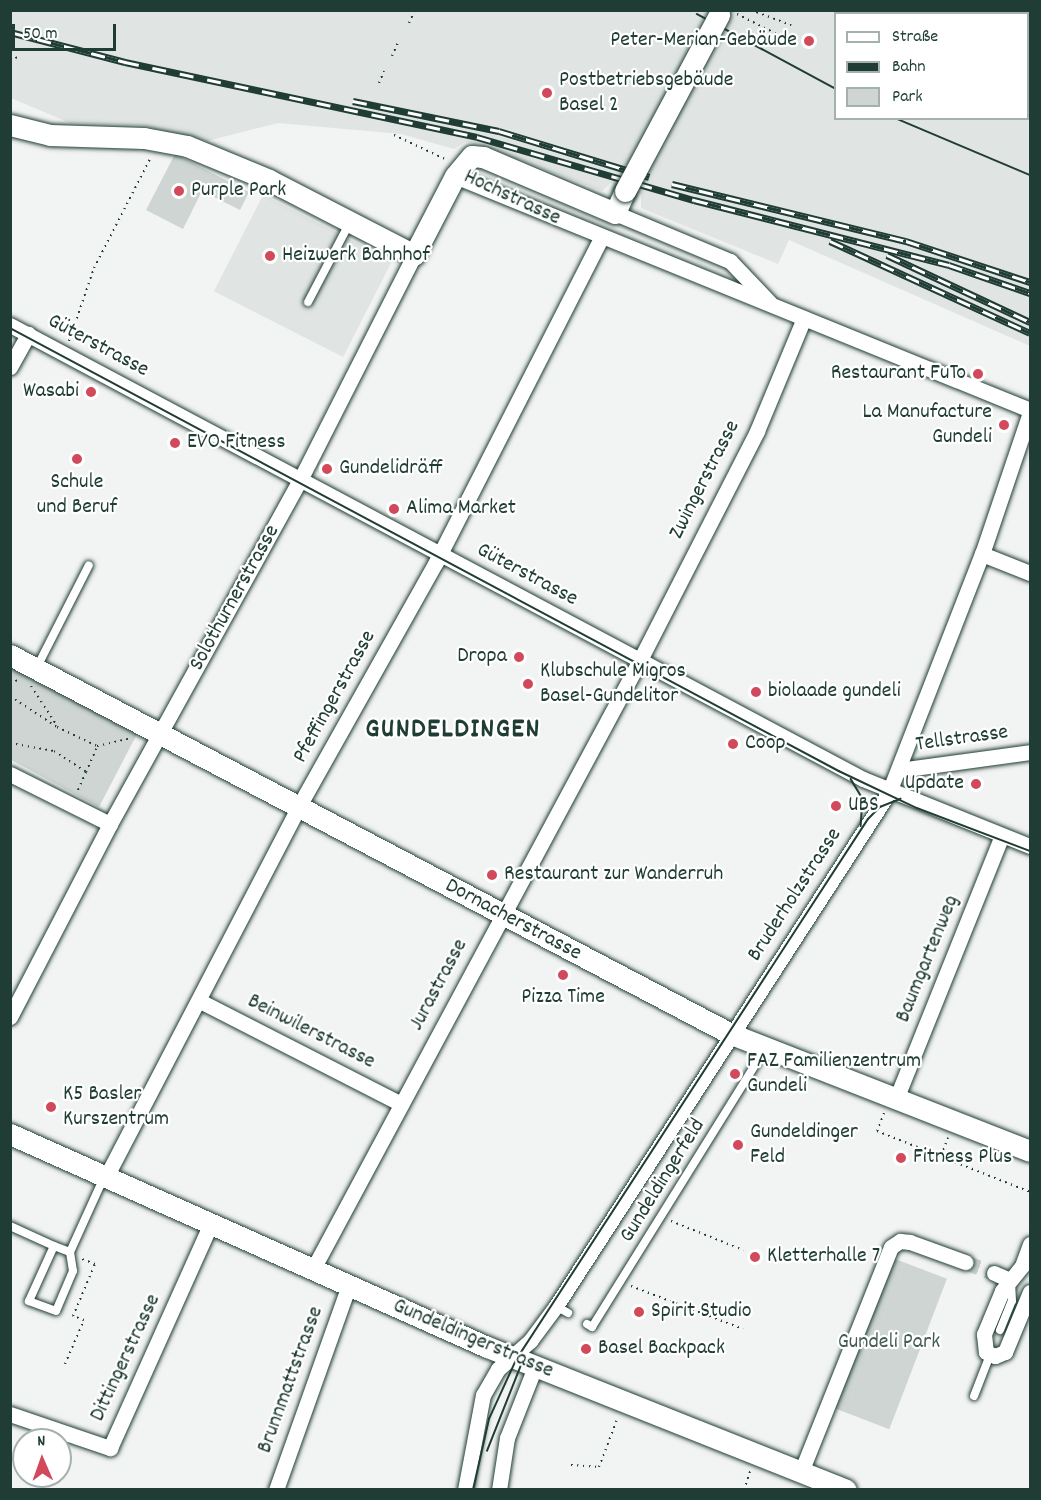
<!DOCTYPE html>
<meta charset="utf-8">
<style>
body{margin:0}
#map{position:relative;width:1041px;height:1500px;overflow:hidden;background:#f2f3f3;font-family:Dekko,sans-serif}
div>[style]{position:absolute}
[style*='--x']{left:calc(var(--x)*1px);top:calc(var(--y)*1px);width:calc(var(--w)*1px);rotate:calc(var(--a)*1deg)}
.built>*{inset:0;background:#e0e4e3;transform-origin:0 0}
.green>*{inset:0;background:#ced5d3;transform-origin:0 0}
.street-tunnel>*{height:15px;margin-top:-7.5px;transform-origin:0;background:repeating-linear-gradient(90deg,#c8cfcd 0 15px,transparent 0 23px)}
.path>*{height:2px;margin-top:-1px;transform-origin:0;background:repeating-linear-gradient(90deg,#1f3d34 0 1.5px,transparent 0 6px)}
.roads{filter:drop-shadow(0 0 2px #1f3d34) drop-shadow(0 0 2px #1f3d34)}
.lane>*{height:8px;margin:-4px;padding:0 4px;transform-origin:4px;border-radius:4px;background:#fff}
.street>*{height:15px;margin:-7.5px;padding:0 7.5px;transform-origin:7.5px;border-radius:7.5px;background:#fff}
.secondary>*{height:21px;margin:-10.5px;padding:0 10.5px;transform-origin:10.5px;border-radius:10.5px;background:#fff}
.tram>*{height:1.5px;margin:-0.75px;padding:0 0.75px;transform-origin:0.75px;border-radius:0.75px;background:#1f3d34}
.rail>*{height:7px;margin-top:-3.5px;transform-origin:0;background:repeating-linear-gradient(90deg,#fff 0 14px,#1f3d34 0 28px);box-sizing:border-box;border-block:2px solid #1f3d34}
.bridges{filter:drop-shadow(0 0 2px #1f3d34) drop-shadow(0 0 2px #1f3d34)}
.secondary-bridge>*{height:21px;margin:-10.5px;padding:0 10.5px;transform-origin:10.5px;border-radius:10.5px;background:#fff}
.dots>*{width:16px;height:16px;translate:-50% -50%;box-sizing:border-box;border:3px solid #fff;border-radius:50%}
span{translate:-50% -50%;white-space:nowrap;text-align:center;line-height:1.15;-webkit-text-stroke:4.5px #fff;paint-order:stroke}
.poi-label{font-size:22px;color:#1f3d34}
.right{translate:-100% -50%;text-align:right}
.left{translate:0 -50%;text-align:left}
.street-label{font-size:22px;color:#1f3d34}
.park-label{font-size:22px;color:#425b54}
.district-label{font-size:28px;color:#1f3d34;font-weight:700;letter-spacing:1.5px}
.frame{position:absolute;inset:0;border:12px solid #1f3d34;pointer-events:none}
.legend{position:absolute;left:834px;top:12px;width:195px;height:108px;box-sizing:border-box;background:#fff;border:2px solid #a5b1ae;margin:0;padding:8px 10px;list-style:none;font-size:18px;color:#1f3d34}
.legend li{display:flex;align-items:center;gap:12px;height:30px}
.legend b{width:30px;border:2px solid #a5b1ae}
.north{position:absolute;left:12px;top:1428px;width:60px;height:60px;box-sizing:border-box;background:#fff;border:2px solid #a5b1ae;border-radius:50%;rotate:358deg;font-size:16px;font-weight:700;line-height:24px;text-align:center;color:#1f3d34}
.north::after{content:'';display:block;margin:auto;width:21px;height:27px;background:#d1495b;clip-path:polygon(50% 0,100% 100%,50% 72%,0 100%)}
.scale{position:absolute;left:12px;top:24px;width:104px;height:27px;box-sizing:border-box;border:3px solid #1f3d34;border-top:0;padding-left:8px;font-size:18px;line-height:21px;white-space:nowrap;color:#1f3d34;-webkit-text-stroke:4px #fff;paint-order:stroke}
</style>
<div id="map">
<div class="built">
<i style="clip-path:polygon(evenodd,11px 11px,1030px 11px,1030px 346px,789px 240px,778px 264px,641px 208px,641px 194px,611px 183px,602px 191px,480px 145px,465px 142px,454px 149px,401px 134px,278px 123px,207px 141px,141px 125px,70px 123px,11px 98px,11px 11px,836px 14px,1028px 14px,1028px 118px,836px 118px,836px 14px)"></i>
<i style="left:263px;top:195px;width:145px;height:108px;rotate:27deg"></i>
</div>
<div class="green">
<i style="clip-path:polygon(175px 154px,249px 192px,240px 210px,202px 191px,183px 229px,146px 210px)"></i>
<i style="clip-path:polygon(11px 667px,137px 734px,99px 807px,11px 760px)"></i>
<i style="left:890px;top:1257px;width:61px;height:161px;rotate:21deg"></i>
</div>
<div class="street-tunnel">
<i style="--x:965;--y:1262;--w:31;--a:21"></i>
</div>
<div class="path">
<i style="--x:751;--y:10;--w:43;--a:20.6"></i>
<i style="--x:737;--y:14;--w:54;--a:26.6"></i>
<i style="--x:409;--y:23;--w:14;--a:-65"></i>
<i style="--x:10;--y:55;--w:11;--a:22"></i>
<i style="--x:392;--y:56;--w:17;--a:-66"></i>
<i style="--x:379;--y:83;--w:13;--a:-67"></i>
<i style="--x:394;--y:135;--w:59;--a:25.3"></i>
<i style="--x:69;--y:341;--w:77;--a:-71.1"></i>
<i style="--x:94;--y:268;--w:125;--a:-62.8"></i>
<i style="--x:10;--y:678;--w:11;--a:22"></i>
<i style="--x:31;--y:686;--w:45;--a:56.7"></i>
<i style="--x:10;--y:696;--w:56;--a:33.4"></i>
<i style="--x:57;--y:727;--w:44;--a:25.4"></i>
<i style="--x:97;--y:746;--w:35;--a:-13"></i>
<i style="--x:10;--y:743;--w:45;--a:10.3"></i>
<i style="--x:54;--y:751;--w:38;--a:33"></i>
<i style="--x:86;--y:772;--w:22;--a:114"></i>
<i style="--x:86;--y:772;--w:27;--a:-66"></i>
<i style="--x:884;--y:1113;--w:19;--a:111"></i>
<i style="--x:877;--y:1131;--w:165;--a:21.7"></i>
<i style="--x:939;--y:1161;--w:25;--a:-69"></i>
<i style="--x:671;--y:1221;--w:78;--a:21.9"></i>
<i style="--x:631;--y:1286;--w:120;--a:21"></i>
<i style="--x:65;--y:1364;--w:48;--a:-66.6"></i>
<i style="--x:84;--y:1320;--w:12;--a:-160"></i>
<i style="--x:73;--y:1316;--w:56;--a:-67.1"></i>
<i style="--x:95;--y:1264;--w:14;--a:-159"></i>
<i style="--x:571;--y:1465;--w:28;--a:4"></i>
<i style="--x:599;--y:1467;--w:53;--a:-69.2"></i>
<i style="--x:744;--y:1490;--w:20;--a:-72"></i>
</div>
<div class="roads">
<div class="lane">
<i style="--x:308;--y:302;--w:88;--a:-62.3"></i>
<i style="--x:37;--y:667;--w:114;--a:-63"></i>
<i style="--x:10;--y:1226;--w:48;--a:24.4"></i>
<i style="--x:70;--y:1252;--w:19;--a:81"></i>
<i style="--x:73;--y:1271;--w:43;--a:113"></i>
<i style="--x:56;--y:1311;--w:29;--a:-160"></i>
<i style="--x:29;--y:1301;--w:60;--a:-65.6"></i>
<i style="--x:54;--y:1246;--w:17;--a:21"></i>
<i style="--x:70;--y:1252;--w:82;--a:-65.6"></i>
<i style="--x:556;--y:1306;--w:14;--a:30"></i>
<i style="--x:587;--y:1324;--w:6;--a:31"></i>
<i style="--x:592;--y:1327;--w:329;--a:-58.1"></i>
<i style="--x:1000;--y:1330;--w:31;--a:-68"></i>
<i style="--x:1012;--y:1301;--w:18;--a:-93"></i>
<i style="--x:974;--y:1396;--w:44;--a:-68.7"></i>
</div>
<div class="street">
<i style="--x:455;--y:176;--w:621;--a:22.14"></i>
<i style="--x:615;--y:213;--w:125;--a:22.7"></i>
<i style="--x:730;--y:261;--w:58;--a:46.4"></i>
<i style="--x:10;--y:325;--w:966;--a:28.02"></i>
<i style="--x:863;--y:779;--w:180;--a:21.9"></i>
<i style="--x:10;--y:367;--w:38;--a:-61"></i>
<i style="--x:982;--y:554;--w:52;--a:21.6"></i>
<i style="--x:899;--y:770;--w:132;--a:-7.8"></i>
<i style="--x:10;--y:774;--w:112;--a:26.6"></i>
<i style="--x:200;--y:1001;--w:226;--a:27.1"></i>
<i style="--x:10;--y:1017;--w:217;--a:-62.6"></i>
<i style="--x:110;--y:824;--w:391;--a:-61.1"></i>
<i style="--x:299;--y:482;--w:254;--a:-63.1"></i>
<i style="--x:896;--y:1099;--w:284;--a:-68.1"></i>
<i style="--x:106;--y:1177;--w:418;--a:-62.5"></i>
<i style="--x:299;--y:806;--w:280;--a:-60.7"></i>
<i style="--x:436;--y:562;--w:364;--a:-63"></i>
<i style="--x:1030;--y:1244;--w:23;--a:110"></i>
<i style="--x:1022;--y:1266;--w:32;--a:129"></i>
<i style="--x:1002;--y:1291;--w:47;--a:112.7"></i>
<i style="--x:984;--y:1334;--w:18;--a:84"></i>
<i style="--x:986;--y:1352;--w:10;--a:24"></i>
<i style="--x:995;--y:1356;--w:11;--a:-22"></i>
<i style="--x:1005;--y:1352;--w:65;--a:-67.4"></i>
<i style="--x:313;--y:1269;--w:691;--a:-61.77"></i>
<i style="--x:640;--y:660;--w:257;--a:-62.9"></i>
<i style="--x:757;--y:431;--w:122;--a:-67.4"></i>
<i style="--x:994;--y:1273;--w:17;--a:24"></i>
<i style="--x:10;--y:1414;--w:106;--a:18.8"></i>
<i style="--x:110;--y:1448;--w:247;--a:-65.8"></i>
<i style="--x:801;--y:1472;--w:242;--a:-68.2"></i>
<i style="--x:891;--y:1247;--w:11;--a:-34"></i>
<i style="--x:900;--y:1241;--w:10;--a:6"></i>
<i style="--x:910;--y:1242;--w:59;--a:20"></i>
<i style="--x:276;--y:1490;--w:218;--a:-70.4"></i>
<i style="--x:465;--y:1490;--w:97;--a:-79.3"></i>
<i style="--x:483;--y:1395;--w:30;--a:-60"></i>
<i style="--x:498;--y:1369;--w:43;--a:-41.2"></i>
<i style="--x:530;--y:1341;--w:44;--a:-53.4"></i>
<i style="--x:556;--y:1306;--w:612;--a:-57.06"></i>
<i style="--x:889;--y:792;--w:256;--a:-68.7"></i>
<i style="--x:982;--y:554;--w:150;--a:-71.3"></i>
<i style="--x:499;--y:1490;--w:53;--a:-81.3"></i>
<i style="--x:507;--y:1438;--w:76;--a:-68.5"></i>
</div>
<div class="secondary">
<i style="--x:10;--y:125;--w:41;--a:14"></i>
<i style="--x:50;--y:135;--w:94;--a:1.8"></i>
<i style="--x:144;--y:138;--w:44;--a:10.5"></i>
<i style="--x:187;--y:146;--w:89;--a:22.5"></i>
<i style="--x:269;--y:180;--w:163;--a:27.3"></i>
<i style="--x:414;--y:255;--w:89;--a:-62.6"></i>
<i style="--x:455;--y:176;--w:26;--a:-50"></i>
<i style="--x:472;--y:156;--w:11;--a:5"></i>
<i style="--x:483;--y:157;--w:143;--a:23"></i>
<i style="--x:615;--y:213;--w:24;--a:-66"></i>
<i style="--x:10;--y:655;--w:812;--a:27.73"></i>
<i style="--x:729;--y:1033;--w:323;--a:21.4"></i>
<i style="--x:10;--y:1134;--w:522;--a:24.06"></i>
<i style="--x:487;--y:1347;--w:386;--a:21.7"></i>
</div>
</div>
<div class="tram">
<i style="--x:697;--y:14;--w:158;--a:28.3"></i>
<i style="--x:895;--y:118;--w:147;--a:22.9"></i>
<i style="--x:10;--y:328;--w:940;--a:28.12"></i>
<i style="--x:839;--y:771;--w:86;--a:25.4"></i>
<i style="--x:917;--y:808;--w:121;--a:20.8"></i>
<i style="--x:851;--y:779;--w:23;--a:59"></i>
<i style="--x:863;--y:799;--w:27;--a:94"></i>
<i style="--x:487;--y:1451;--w:92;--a:-68.4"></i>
<i style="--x:473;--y:1490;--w:73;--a:-77.3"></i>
<i style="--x:489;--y:1419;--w:65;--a:-65.4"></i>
<i style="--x:516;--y:1360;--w:645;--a:-56.95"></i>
<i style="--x:868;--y:819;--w:17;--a:-45"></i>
<i style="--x:880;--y:807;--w:22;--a:-22"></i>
</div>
<div class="rail">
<i style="--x:10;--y:32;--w:119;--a:14.6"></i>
<i style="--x:125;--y:62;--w:360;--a:12"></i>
<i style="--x:477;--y:137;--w:226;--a:16.2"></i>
<i style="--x:694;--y:200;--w:263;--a:14.3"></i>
<i style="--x:949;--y:265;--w:86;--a:19.1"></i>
<i style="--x:353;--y:101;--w:149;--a:11.6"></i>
<i style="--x:499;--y:131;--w:157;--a:17"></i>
<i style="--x:672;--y:184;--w:241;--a:13.7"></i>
<i style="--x:906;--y:241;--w:131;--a:18.3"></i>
<i style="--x:830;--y:241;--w:220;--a:24.7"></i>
<i style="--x:887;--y:255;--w:158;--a:25.1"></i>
</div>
<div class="bridges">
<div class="secondary-bridge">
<i style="--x:625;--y:191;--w:200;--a:-61.9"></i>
</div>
</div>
<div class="dots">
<i style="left:809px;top:41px;background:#d1495b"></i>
<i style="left:547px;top:93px;background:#d1495b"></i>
<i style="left:179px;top:191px;background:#d1495b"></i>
<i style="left:270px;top:256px;background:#d1495b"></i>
<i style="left:978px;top:374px;background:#d1495b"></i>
<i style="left:91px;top:392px;background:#d1495b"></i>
<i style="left:1004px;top:425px;background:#d1495b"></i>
<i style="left:175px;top:443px;background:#d1495b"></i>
<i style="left:77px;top:459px;background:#d1495b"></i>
<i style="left:327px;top:469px;background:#d1495b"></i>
<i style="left:394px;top:509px;background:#d1495b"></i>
<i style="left:519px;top:657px;background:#d1495b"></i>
<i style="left:528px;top:684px;background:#d1495b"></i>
<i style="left:756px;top:692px;background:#d1495b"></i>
<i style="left:733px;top:744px;background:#d1495b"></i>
<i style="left:976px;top:784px;background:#d1495b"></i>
<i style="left:836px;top:806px;background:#d1495b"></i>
<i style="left:492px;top:875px;background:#d1495b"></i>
<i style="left:563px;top:975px;background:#d1495b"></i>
<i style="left:735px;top:1074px;background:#d1495b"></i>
<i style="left:51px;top:1107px;background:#d1495b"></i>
<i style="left:738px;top:1145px;background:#d1495b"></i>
<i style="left:901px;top:1158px;background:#d1495b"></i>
<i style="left:755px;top:1257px;background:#d1495b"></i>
<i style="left:639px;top:1312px;background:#d1495b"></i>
<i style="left:586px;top:1349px;background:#d1495b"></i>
</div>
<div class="poi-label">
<span class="right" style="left:797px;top:41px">Peter-Merian-Gebäude</span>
<span class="left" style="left:559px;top:93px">Postbetriebsgebäude<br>Basel 2</span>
<span class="left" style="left:191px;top:191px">Purple Park</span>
<span class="left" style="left:282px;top:256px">Heizwerk Bahnhof</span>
<span class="right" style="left:966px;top:374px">Restaurant FuTo</span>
<span class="right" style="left:79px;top:392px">Wasabi</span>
<span class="right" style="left:992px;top:425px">La Manufacture<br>Gundeli</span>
<span class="left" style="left:187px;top:443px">EVO Fitness</span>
<span class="left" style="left:339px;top:469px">Gundelidräff</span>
<span style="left:77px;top:495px">Schule<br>und Beruf</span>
<span class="left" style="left:406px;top:509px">Alima Market</span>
<span class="right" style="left:507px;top:657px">Dropa</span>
<span class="left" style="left:540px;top:684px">Klubschule Migros<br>Basel-Gundelitor</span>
<span class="left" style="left:768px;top:692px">biolaade gundeli</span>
<span class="left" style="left:745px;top:744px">Coop</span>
<span class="right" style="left:964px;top:784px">Update</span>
<span class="left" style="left:848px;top:806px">UBS</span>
<span class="left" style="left:504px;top:875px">Restaurant zur Wanderruh</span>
<span style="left:563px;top:998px">Pizza Time</span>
<span class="left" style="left:747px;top:1074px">FAZ Familienzentrum<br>Gundeli</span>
<span class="left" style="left:63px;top:1107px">K5 Basler<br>Kurszentrum</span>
<span class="left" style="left:750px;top:1145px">Gundeldinger<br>Feld</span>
<span class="left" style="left:913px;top:1158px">Fitness Plus</span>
<span class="left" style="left:767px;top:1257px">Kletterhalle 7</span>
<span class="left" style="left:651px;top:1312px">Spirit Studio</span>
<span class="left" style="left:598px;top:1349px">Basel Backpack</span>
</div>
<div class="street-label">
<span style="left:512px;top:198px;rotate:25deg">Hochstrasse</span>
<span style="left:98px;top:346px;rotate:28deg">Güterstrasse</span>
<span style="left:705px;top:480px;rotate:-63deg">Zwingerstrasse</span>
<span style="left:527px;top:575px;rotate:28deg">Güterstrasse</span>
<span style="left:235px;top:598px;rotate:-61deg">Solothurnerstrasse</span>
<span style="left:335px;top:697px;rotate:-61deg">Pfeffingerstrasse</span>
<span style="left:962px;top:739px;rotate:-8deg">Tellstrasse</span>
<span style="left:795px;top:895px;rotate:-57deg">Bruderholzstrasse</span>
<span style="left:513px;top:920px;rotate:28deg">Dornacherstrasse</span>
<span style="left:928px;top:959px;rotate:-68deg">Baumgartenweg</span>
<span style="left:439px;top:985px;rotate:-62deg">Jurastrasse</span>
<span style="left:311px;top:1032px;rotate:27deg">Beinwilerstrasse</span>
<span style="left:663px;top:1181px;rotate:-58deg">Gundeldingerfeld</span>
<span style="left:473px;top:1339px;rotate:23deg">Gundeldingerstrasse</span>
<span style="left:126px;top:1358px;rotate:-65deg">Dittingerstrasse</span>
<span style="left:291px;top:1380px;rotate:-70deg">Brunnmattstrasse</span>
</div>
<div class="park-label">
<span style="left:889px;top:1343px">Gundeli Park</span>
</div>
<div class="district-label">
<span style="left:453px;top:731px">GUNDELDINGEN</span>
</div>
<div class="frame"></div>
<ul class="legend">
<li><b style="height:8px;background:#fff"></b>Straße</li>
<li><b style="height:8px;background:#1f3d34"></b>Bahn</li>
<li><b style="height:16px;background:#ced5d3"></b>Park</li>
</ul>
<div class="north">N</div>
<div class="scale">50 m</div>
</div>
